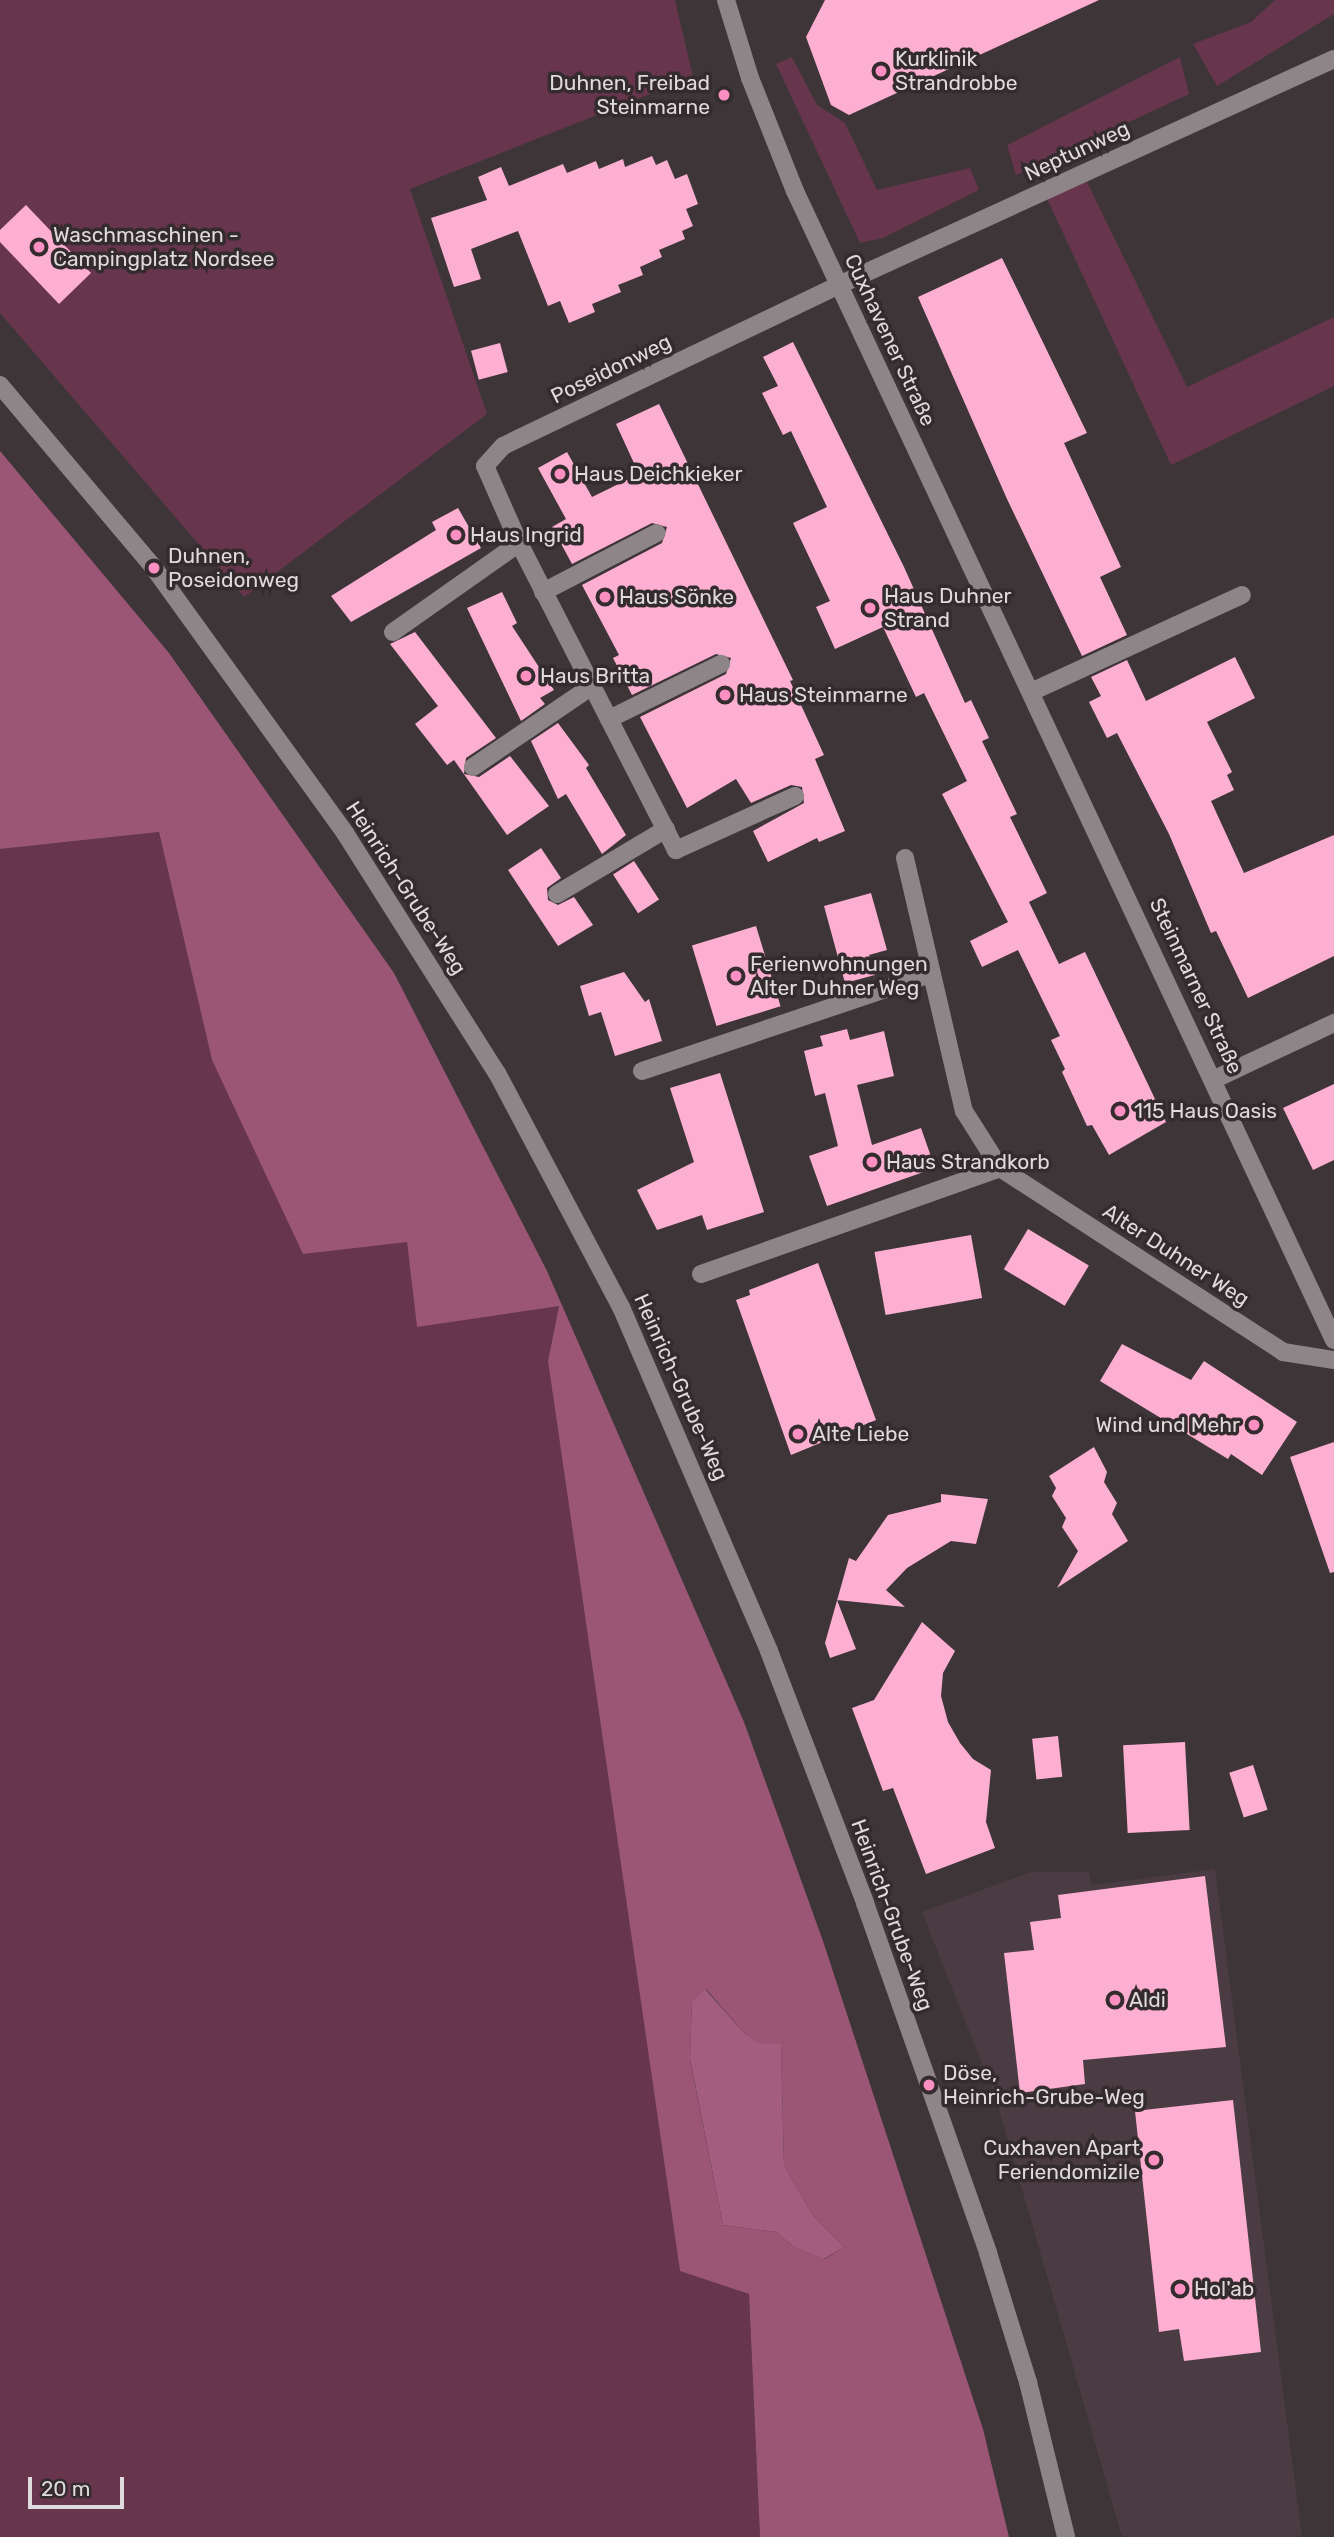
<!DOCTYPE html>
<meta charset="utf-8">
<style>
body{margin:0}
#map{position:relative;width:1334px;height:2537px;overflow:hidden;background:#3d3538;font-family:Rubik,sans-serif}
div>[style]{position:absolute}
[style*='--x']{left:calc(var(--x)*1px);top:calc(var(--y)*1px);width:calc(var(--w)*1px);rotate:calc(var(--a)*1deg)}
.built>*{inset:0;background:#4a3c42}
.green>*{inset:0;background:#67364d}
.forest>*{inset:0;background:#9b5676}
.water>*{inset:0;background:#a35d7e}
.building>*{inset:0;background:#fdafd2;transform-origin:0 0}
.minor>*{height:18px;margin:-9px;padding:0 9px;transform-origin:9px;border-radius:9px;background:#8e8588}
.tertiary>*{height:18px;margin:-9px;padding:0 9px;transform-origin:9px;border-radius:9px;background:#8e8588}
.dots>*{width:19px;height:19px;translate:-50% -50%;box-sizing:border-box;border:4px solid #332b2e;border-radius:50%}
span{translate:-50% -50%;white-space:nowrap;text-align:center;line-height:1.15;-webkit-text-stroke:7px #332b2e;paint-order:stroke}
.poi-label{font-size:21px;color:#dfdadc}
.left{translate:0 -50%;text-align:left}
.right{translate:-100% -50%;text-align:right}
.street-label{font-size:21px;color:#dfdadc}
.scale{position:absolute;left:28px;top:2477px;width:96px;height:32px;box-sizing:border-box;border:4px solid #dfdadc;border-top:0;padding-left:9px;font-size:21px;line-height:24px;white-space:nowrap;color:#dfdadc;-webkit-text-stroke:5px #332b2e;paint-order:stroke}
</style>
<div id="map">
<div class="built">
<i style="clip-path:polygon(1215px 1869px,1302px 2537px,1122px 2537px,996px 2099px,922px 1912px,1031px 1872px,1089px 1872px,1092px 1885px)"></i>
</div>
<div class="green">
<i style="clip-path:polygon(0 0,675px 0,693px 77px,410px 189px,487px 414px,244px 597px,0 313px)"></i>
<i style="clip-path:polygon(1275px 0,1334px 0,1334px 14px,1217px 86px,1193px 44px,1251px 22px)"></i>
<i style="clip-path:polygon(792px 57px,817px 105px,845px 123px,877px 190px,970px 168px,979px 190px,883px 238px,860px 243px,776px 64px)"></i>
<i style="clip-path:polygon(1180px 57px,1189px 94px,1016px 175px,1007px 145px)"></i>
<i style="clip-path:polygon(1083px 174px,1187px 387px,1334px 317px,1334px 386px,1171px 465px,1044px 192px)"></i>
<i style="clip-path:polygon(159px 832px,212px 1060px,407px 1242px,417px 1326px,559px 1305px,548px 1361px,680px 2270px,749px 2294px,760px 2537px,0 2537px,0 849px)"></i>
</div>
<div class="forest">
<i style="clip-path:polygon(evenodd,0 451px,169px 653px,394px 973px,547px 1271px,744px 1722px,823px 1941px,983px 2429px,1009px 2537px,760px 2537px,749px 2294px,680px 2271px,548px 1361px,559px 1306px,417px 1327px,407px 1242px,303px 1254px,212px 1060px,159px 832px,0 849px,0 451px,706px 1989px,744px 2033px,760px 2043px,781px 2045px,784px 2165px,812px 2214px,844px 2247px,825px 2259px,794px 2247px,776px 2232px,723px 2225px,690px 2060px,692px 2001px,706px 1989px)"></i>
</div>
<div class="water">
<i style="clip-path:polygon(705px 1989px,744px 2033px,760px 2043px,781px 2044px,784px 2165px,812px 2214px,844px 2247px,824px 2259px,794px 2247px,776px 2232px,723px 2225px,690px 2059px,692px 2001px)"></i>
</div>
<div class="building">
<i style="clip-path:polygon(825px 0,1099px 0,849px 115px,831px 105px,806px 37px)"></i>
<i style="clip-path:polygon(652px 156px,656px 165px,667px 160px,675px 179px,687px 174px,698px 204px,686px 209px,693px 226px,682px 231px,685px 239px,659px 250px,662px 257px,640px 267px,643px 275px,618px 285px,621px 292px,592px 304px,595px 312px,569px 323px,560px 301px,548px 306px,518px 231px,471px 249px,481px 279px,454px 287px,431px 218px,487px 200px,478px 177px,501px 167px,509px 186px,563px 164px,567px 173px,596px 161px,599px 169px,623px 159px,625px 167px)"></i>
<i style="clip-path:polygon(26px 205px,91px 273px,59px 304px,0 242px,0 230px)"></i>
<i style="clip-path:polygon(1002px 258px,1087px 433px,1064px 443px,1121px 567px,1100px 577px,1127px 635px,1082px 656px,1007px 499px,918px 297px)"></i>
<i style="clip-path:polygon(793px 342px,904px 567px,965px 703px,971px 700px,989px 738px,982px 741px,1017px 814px,1010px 817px,1047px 893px,1029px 902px,1059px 964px,1085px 952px,1166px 1122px,1109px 1155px,1092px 1125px,1087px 1126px,1062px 1072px,1065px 1069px,1051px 1040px,1060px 1036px,1018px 950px,982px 967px,970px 941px,1008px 922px,942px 794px,967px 781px,924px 693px,916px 697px,883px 627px,835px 649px,816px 607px,830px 601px,793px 523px,827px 507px,791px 431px,783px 435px,762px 393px,778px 386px,763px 357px)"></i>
<i style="left:500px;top:343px;width:30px;height:30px;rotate:75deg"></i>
<i style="clip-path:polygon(659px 404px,793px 680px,790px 681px,824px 755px,815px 759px,845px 831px,819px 842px,817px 838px,768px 862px,753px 831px,804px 803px,802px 787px,791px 785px,751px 803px,736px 779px,687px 808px,640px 717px,726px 674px,731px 658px,716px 654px,632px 695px,613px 658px,619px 655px,582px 585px,662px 543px,667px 527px,652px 523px,572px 564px,552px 527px,566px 519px,538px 468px,567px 452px,592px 497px,639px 474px,616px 424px)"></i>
<i style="clip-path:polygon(458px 508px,481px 548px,351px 622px,331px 596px,436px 530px,432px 522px)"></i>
<i style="clip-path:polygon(502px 592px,517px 623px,512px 626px,554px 690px,540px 698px,545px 704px,521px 721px,467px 608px)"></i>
<i style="clip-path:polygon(415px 632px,496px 738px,466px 758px,464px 774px,479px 777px,510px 756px,549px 806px,507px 835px,454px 760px,447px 765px,415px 724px,438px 706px,390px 644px)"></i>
<i style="clip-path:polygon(1235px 657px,1255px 698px,1207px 722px,1232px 772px,1227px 775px,1234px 790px,1211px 801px,1244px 873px,1334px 835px,1334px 956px,1248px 998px,1216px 931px,1211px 933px,1169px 834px,1117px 733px,1107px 738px,1089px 702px,1101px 696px,1091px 677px,1127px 660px,1146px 701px)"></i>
<i style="clip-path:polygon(558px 723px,589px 765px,586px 768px,626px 835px,602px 854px,566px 794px,558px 799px,531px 741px)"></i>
<i style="clip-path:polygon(541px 848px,561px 878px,547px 888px,548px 900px,558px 905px,574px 897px,593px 925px,558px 946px,508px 870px)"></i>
<i style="left:634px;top:861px;width:46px;height:25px;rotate:57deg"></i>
<i style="clip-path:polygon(871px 893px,887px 950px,869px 955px,875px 975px,845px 983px,824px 906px)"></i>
<i style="left:756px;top:926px;width:84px;height:67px;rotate:73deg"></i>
<i style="clip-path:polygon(624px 972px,645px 1002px,649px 999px,662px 1041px,615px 1056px,601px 1012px,589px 1016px,580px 986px)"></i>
<i style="clip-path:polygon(847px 1029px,850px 1040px,884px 1031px,894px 1076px,857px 1085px,872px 1145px,921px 1128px,935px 1168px,827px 1206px,809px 1156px,838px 1146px,825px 1093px,815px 1096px,804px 1051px,823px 1046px,820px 1036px)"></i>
<i style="clip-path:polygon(720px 1073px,764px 1212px,707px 1230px,702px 1215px,657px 1230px,637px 1190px,694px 1162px,670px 1088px)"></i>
<i style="clip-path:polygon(1334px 1084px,1334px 1160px,1313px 1170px,1283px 1108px)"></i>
<i style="left:1028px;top:1229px;width:71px;height:47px;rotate:31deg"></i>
<i style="left:971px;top:1235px;width:64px;height:98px;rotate:80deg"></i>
<i style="clip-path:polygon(818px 1263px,876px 1420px,791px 1455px,736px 1300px,750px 1295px,749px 1290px)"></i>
<i style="clip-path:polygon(1122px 1344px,1191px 1380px,1204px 1361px,1297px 1422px,1262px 1475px,1231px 1454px,1228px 1459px,1100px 1381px)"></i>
<i style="clip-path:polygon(1334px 1442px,1334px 1572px,1330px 1573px,1290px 1457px)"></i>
<i style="clip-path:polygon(1094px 1447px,1107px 1472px,1104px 1482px,1117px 1503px,1112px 1514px,1128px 1541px,1057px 1588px,1078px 1551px,1062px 1527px,1066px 1518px,1052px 1496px,1056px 1488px,1049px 1476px)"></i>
<i style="clip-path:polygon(941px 1494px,988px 1499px,976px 1544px,951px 1541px,907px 1568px,886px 1590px,905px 1607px,837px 1600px,856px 1649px,830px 1658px,825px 1643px,849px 1558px,856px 1561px,888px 1515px,941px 1502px)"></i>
<i style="clip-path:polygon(922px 1622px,955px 1651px,943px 1673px,941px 1696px,948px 1722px,960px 1743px,973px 1759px,991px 1770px,986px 1822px,995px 1848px,926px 1874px,893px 1788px,883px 1791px,852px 1708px,874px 1700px)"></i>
<i style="left:1058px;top:1736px;width:41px;height:26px;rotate:84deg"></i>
<i style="left:1185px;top:1742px;width:88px;height:62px;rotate:87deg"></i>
<i style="left:1253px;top:1765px;width:47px;height:25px;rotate:72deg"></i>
<i style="clip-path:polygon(1205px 1876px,1226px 2047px,1083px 2060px,1085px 2084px,1020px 2093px,1004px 1953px,1034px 1950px,1030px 1922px,1061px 1918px,1058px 1895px)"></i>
<i style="clip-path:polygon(1233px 2100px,1261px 2352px,1184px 2361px,1179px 2329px,1159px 2332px,1135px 2111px)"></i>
</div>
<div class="minor">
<i style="--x:726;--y:0;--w:82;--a:72.9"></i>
<i style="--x:750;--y:78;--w:122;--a:68.3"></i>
<i style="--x:795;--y:191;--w:1269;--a:64.87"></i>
<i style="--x:543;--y:592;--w:128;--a:-27.4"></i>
<i style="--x:393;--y:632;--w:154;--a:-35.2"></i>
<i style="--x:1031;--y:692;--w:232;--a:-24.7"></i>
<i style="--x:609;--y:719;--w:125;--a:-26.2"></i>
<i style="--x:473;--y:767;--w:144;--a:-34.2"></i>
<i style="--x:795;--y:796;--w:131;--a:155.6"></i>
<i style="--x:676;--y:850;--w:345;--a:-117.1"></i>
<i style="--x:519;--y:543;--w:84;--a:-113.8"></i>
<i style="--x:485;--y:466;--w:27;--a:-48"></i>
<i style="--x:503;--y:446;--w:373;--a:-25.6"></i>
<i style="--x:839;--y:285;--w:544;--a:-24.54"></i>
<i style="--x:905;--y:858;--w:260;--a:76.9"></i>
<i style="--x:964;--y:1111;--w:67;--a:57.7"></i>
<i style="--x:1000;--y:1168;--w:338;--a:33"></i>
<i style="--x:1283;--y:1352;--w:52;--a:8.9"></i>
<i style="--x:557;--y:894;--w:127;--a:-30.8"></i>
<i style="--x:642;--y:1071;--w:305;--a:-18.6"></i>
<i style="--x:1215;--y:1079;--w:132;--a:-25.2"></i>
<i style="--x:701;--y:1274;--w:317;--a:-19.5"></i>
</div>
<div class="tertiary">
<i style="--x:0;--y:385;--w:239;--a:49.9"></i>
<i style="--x:154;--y:568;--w:327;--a:54.2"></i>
<i style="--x:345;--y:833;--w:284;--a:57.7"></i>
<i style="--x:497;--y:1073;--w:265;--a:62.1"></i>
<i style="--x:621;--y:1307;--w:374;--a:66.7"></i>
<i style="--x:769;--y:1651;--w:270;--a:69.1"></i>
<i style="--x:865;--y:1903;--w:371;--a:70.6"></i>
<i style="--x:988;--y:2253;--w:135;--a:72.8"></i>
<i style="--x:1028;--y:2382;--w:160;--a:76.2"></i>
</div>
<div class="dots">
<i style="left:881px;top:71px;background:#fc8fc2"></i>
<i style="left:724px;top:95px;background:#fc8fc2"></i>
<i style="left:39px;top:247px;background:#fc8fc2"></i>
<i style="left:560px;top:474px;background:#fc8fc2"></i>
<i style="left:456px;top:535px;background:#fc8fc2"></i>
<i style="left:154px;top:568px;background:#fc8fc2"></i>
<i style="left:605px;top:597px;background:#fc8fc2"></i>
<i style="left:870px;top:608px;background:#fc8fc2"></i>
<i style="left:526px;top:676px;background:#fc8fc2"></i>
<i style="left:725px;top:695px;background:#fc8fc2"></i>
<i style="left:736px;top:976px;background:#fc8fc2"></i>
<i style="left:1120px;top:1111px;background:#fc8fc2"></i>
<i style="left:872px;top:1162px;background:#fc8fc2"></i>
<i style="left:1254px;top:1425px;background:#fc8fc2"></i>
<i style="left:798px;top:1434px;background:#fc8fc2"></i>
<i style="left:1115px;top:2000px;background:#fc8fc2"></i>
<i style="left:929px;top:2085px;background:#fc8fc2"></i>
<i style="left:1154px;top:2160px;background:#fc8fc2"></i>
<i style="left:1180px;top:2289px;background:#fc8fc2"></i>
</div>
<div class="poi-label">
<span class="left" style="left:895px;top:71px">Kurklinik<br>Strandrobbe</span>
<span class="right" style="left:710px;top:95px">Duhnen, Freibad<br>Steinmarne</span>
<span class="left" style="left:53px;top:247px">Waschmaschinen -<br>Campingplatz Nordsee</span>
<span class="left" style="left:574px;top:474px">Haus Deichkieker</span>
<span class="left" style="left:470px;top:535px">Haus Ingrid</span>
<span class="left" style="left:168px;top:568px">Duhnen,<br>Poseidonweg</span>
<span class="left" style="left:884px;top:608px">Haus Duhner<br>Strand</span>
<span class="left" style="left:619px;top:597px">Haus Sönke</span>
<span class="left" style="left:540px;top:676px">Haus Britta</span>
<span class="left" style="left:739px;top:695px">Haus Steinmarne</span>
<span class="left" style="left:750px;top:976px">Ferienwohnungen<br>Alter Duhner Weg</span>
<span class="left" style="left:1134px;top:1111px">115 Haus Oasis</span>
<span class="left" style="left:886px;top:1162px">Haus Strandkorb</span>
<span class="right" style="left:1240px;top:1425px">Wind und Mehr</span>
<span class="left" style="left:812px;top:1434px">Alte Liebe</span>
<span class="left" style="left:1129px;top:2000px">Aldi</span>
<span class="left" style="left:943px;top:2085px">Döse,<br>Heinrich-Grube-Weg</span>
<span class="right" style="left:1140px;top:2160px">Cuxhaven Apart<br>Feriendomizile</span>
<span class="left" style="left:1194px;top:2289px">Hol'ab</span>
</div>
<div class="street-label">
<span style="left:1077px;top:151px;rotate:-25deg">Neptunweg</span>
<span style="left:890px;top:340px;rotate:65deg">Cuxhavener Straße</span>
<span style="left:611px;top:369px;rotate:-26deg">Poseidonweg</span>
<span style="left:406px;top:888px;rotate:57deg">Heinrich-Grube-Weg</span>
<span style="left:1196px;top:986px;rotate:65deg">Steinmarner Straße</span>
<span style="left:1176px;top:1255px;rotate:33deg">Alter Duhner Weg</span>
<span style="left:681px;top:1387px;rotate:66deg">Heinrich-Grube-Weg</span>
<span style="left:892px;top:1915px;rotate:70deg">Heinrich-Grube-Weg</span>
</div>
<div class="scale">20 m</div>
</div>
